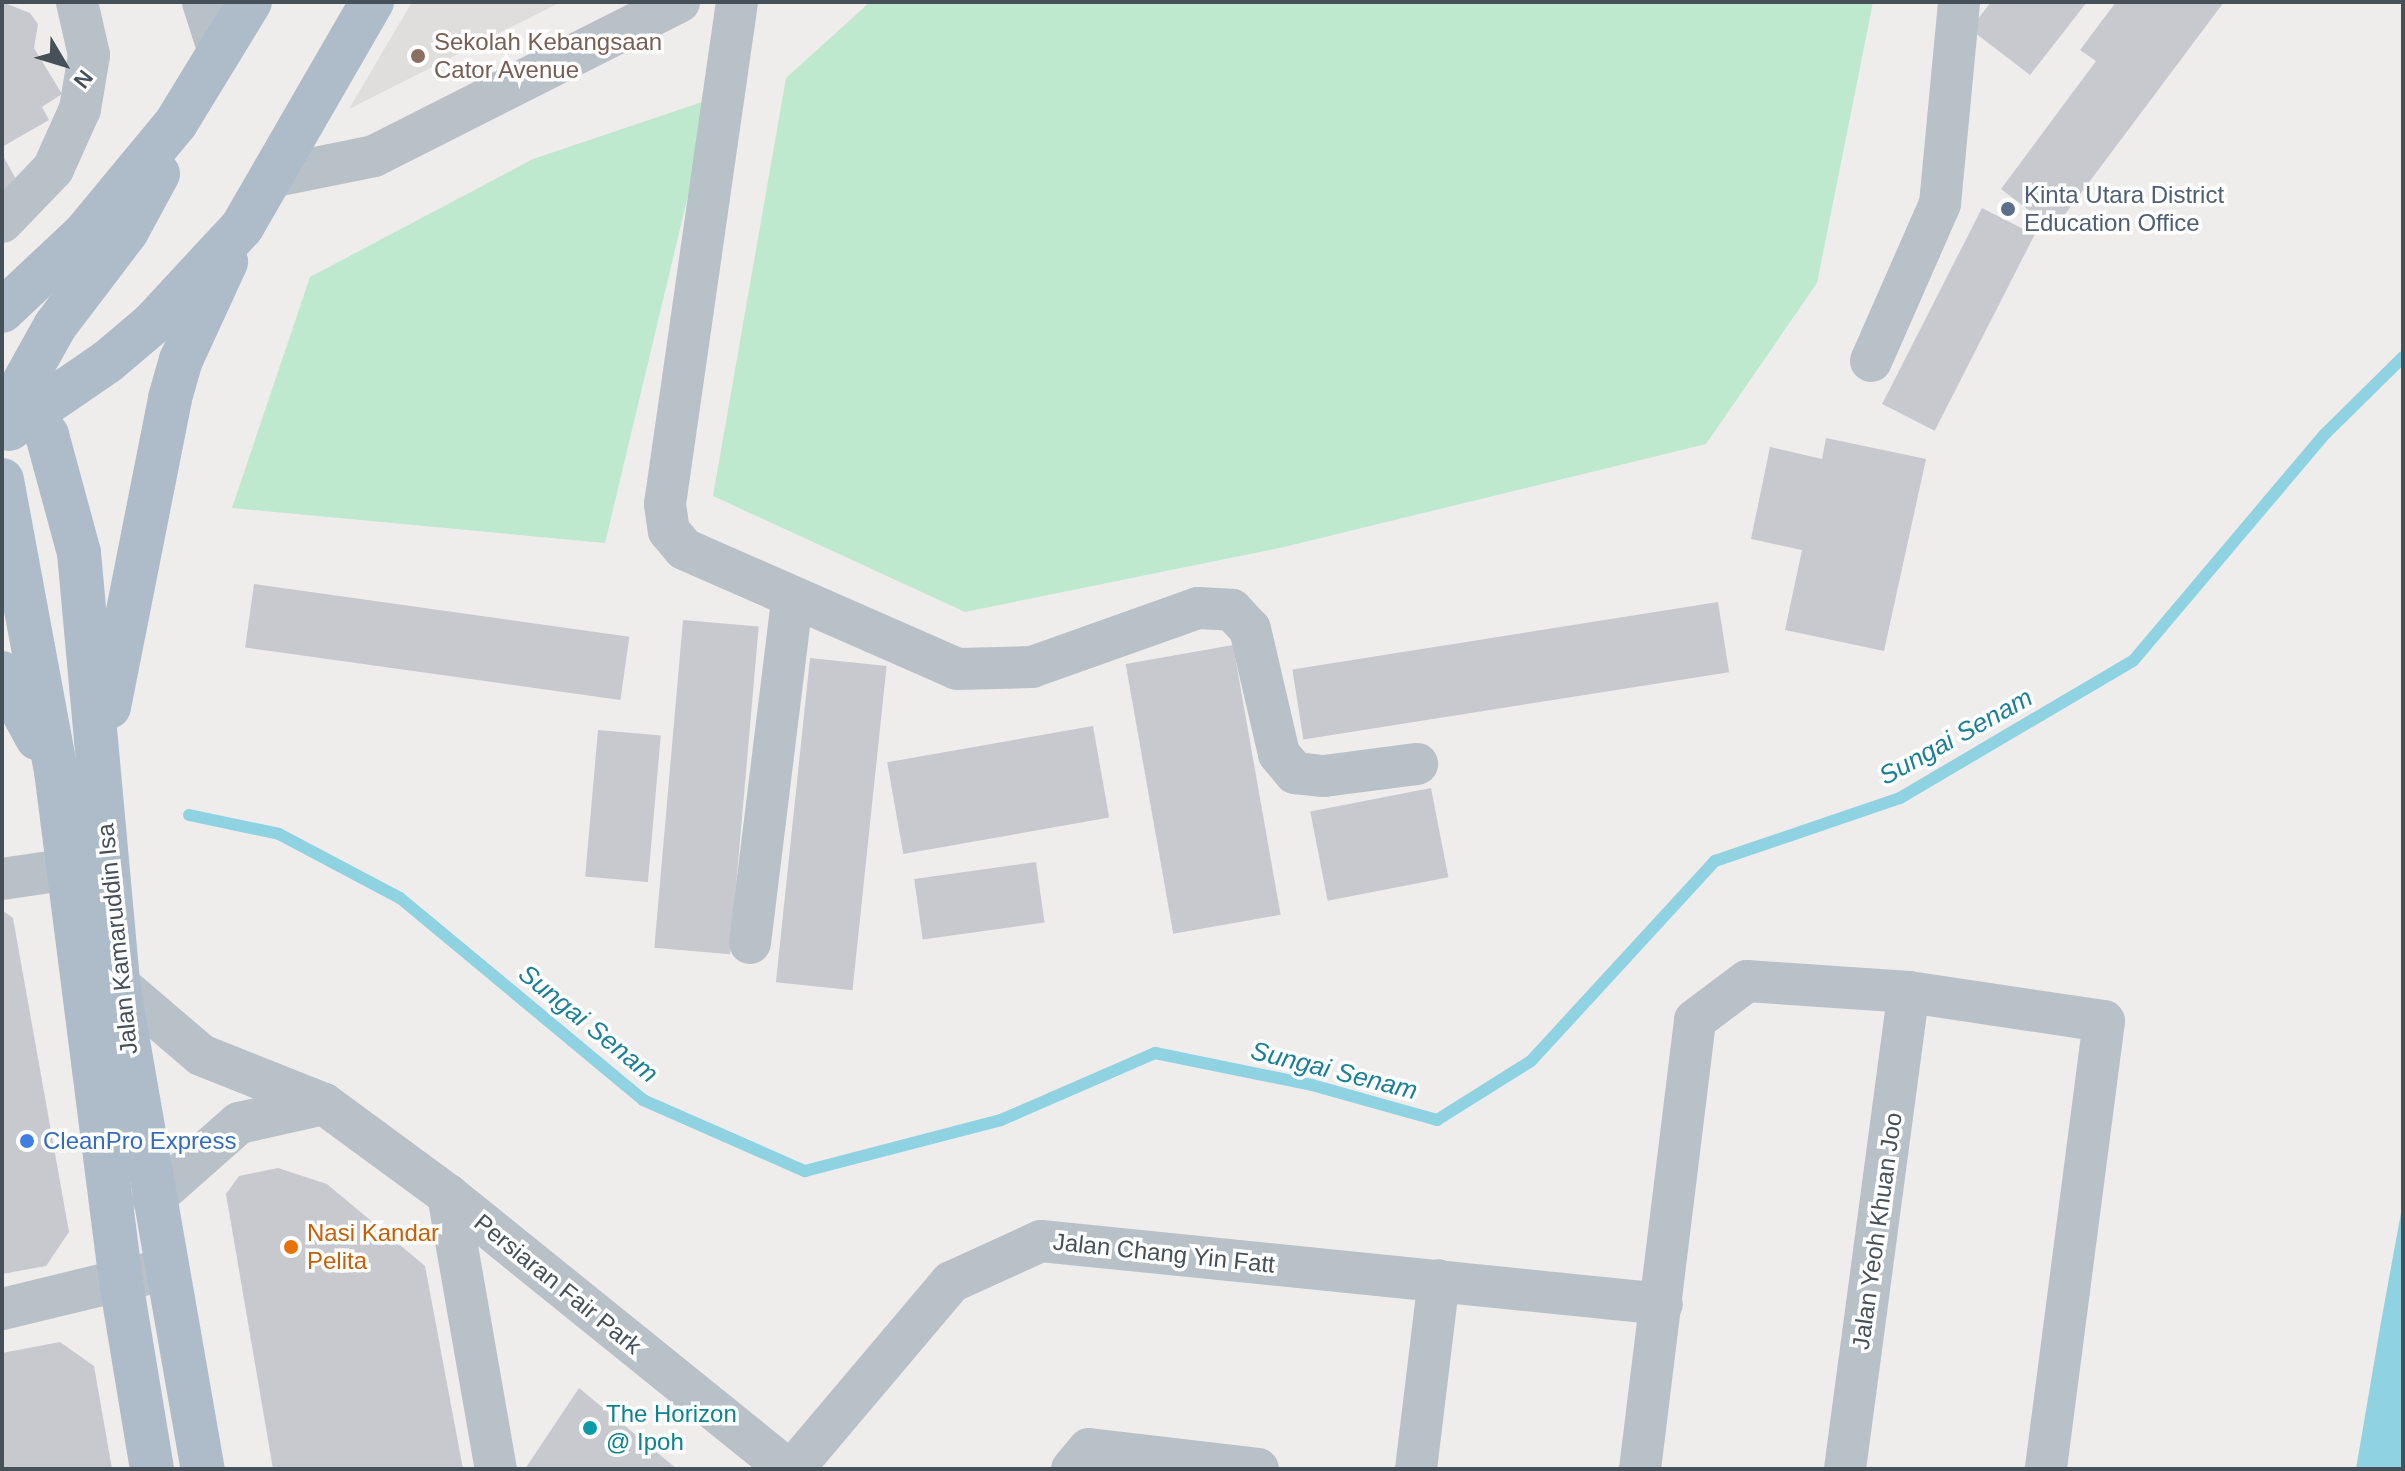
<!DOCTYPE html>
<style>
body{margin:0}
#map{position:relative;width:2405px;height:1471px;overflow:hidden;background:#efecec;font-family:Arial,sans-serif}
div>[style]{position:absolute}
[style*='--x']{left:calc(var(--x)*1px);top:calc(var(--y)*1px);width:calc(var(--w)*1px);rotate:calc(var(--a)*1deg)}
.education>*{inset:0;background:#e0dddd}
.green>*{inset:0;background:#bee9ce}
.water>*{inset:0;background:#8fd2e2}
.stream>*{height:12px;margin:-6px;padding:0 6px;transform-origin:6px;border-radius:6px;background:#8fd2e2}
.building>*{inset:0;background:#c7c9cf;transform-origin:0 0}
.minor>*{height:42px;margin:-21px;padding:0 21px;transform-origin:21px;border-radius:21px;background:#b9c1c8}
.major>*{height:44px;margin:-22px;padding:0 22px;transform-origin:22px;border-radius:22px;background:#aebcc9}
.dots>*{width:22px;height:22px;translate:-50% -50%;box-sizing:border-box;border:4px solid #fff;border-radius:50%}
span{translate:-50% -50%;white-space:nowrap;text-align:center;line-height:1.15;-webkit-text-stroke:7px #fff;paint-order:stroke}
.education-label{font-size:24px;color:#785e54}
.left{translate:0 -50%;text-align:left}
.service-label{font-size:24px;color:#4e5e75}
.street-label{font-size:24px;color:#465058}
.shop-label{font-size:24px;color:#366cbe}
.food-label{font-size:24px;color:#c56008}
.culture-label{font-size:24px;color:#0d838f}
.water-label{font-size:26px;color:#1a7f98;font-style:italic}
.frame{position:absolute;inset:0;border:4px solid #465058;pointer-events:none}
.north{position:absolute;left:24px;top:24px;width:80px;height:80px;-webkit-text-stroke:6px #fff;paint-order:stroke;rotate:128deg;font-size:22px;font-weight:700;line-height:32px;text-align:center;color:#465058}
.north::after{content:'';display:block;margin:auto;width:28px;height:36px;background:#465058;clip-path:polygon(50% 0,100% 100%,50% 72%,0 100%)}
</style>
<div id="map">
<div class="education">
<i style="clip-path:polygon(412px 2px,561px 2px,349px 109px)"></i>
</div>
<div class="green">
<i style="clip-path:polygon(870px 2px,1873px 2px,1817px 283px,1706px 444px,1284px 547px,965px 612px,713px 496px,786px 78px)"></i>
<i style="clip-path:polygon(711px 99px,605px 543px,232px 508px,310px 277px,533px 159px)"></i>
</div>
<div class="water">
<i style="clip-path:polygon(2403px 1202px,2403px 1469px,2356px 1469px,2381px 1322px)"></i>
</div>
<div class="stream">
<i style="--x:189;--y:815;--w:92;--a:11.9"></i>
<i style="--x:279;--y:834;--w:137;--a:27.9"></i>
<i style="--x:400;--y:898;--w:316;--a:39.7"></i>
<i style="--x:643;--y:1100;--w:177;--a:23.7"></i>
<i style="--x:805;--y:1171;--w:203;--a:-14.6"></i>
<i style="--x:1001;--y:1120;--w:168;--a:-23.5"></i>
<i style="--x:1155;--y:1053;--w:160;--a:11.5"></i>
<i style="--x:1312;--y:1085;--w:130;--a:15.6"></i>
<i style="--x:1437;--y:1120;--w:111;--a:-32.1"></i>
<i style="--x:1531;--y:1061;--w:272;--a:-47.4"></i>
<i style="--x:1715;--y:861;--w:195;--a:-18.8"></i>
<i style="--x:1900;--y:798;--w:270;--a:-30.5"></i>
<i style="--x:2133;--y:661;--w:297;--a:-49.8"></i>
<i style="--x:2325;--y:434;--w:110;--a:-44.6"></i>
</div>
<div class="building">
<i style="clip-path:polygon(2px 2px,30px 13px,38px 24px,34px 48px,62px 94px,42px 107px,49px 120px,2px 147px)"></i>
<i style="clip-path:polygon(1991px 2px,2087px 2px,2030px 75px,1970px 29px)"></i>
<i style="clip-path:polygon(2116px 2px,2224px 2px,2054px 229px,2001px 189px,2096px 61px,2080px 50px)"></i>
<i style="clip-path:polygon(2px 154px,22px 190px,2px 202px)"></i>
<i style="left:1982px;top:208px;width:59px;height:220px;rotate:27deg"></i>
<i style="clip-path:polygon(1826px 438px,1926px 459px,1884px 651px,1785px 630px,1802px 550px,1751px 539px,1770px 447px,1822px 459px)"></i>
<i style="left:254px;top:584px;width:379px;height:64px;rotate:8deg"></i>
<i style="left:1718px;top:602px;width:71px;height:431px;rotate:81deg"></i>
<i style="left:683px;top:620px;width:76px;height:329px;rotate:5deg"></i>
<i style="left:1233px;top:645px;width:274px;height:109px;rotate:80deg"></i>
<i style="left:810px;top:658px;width:77px;height:326px;rotate:6deg"></i>
<i style="left:1093px;top:726px;width:93px;height:209px;rotate:80deg"></i>
<i style="left:598px;top:730px;width:63px;height:147px;rotate:5deg"></i>
<i style="left:1431px;top:788px;width:91px;height:123px;rotate:79deg"></i>
<i style="left:1036px;top:862px;width:61px;height:123px;rotate:82deg"></i>
<i style="clip-path:polygon(2px 910px,13px 918px,69px 1232px,46px 1266px,2px 1274px)"></i>
<i style="clip-path:polygon(278px 1168px,327px 1184px,425px 1266px,463px 1469px,273px 1469px,226px 1194px,239px 1176px)"></i>
<i style="clip-path:polygon(60px 1342px,94px 1366px,112px 1469px,2px 1469px,2px 1353px)"></i>
<i style="clip-path:polygon(579px 1388px,677px 1469px,525px 1469px)"></i>
</div>
<div class="minor">
<i style="--x:203;--y:2;--w:52;--a:72.3"></i>
<i style="--x:737;--y:2;--w:507;--a:98.16"></i>
<i style="--x:665;--y:504;--w:27;--a:82"></i>
<i style="--x:669;--y:531;--w:23;--a:50"></i>
<i style="--x:684;--y:549;--w:298;--a:23.7"></i>
<i style="--x:957;--y:669;--w:75;--a:-1.5"></i>
<i style="--x:1032;--y:667;--w:176;--a:-19.6"></i>
<i style="--x:1198;--y:608;--w:34;--a:3"></i>
<i style="--x:1232;--y:610;--w:26;--a:47"></i>
<i style="--x:1250;--y:629;--w:128;--a:76.9"></i>
<i style="--x:1279;--y:754;--w:25;--a:50"></i>
<i style="--x:1295;--y:773;--w:29;--a:6"></i>
<i style="--x:1324;--y:776;--w:94;--a:-7.4"></i>
<i style="--x:271;--y:177;--w:105;--a:-11.5"></i>
<i style="--x:374;--y:156;--w:342;--a:-26.8"></i>
<i style="--x:2;--y:222;--w:74;--a:-46.1"></i>
<i style="--x:53;--y:169;--w:66;--a:-65.8"></i>
<i style="--x:80;--y:109;--w:55;--a:-80.5"></i>
<i style="--x:89;--y:55;--w:54;--a:-102.8"></i>
<i style="--x:1871;--y:361;--w:171;--a:-66.3"></i>
<i style="--x:1940;--y:204;--w:203;--a:-84.6"></i>
<i style="--x:2;--y:879;--w:69;--a:-8.4"></i>
<i style="--x:750;--y:943;--w:345;--a:-83"></i>
<i style="--x:118;--y:984;--w:109;--a:40.5"></i>
<i style="--x:201;--y:1055;--w:132;--a:21.7"></i>
<i style="--x:324;--y:1104;--w:154;--a:36.3"></i>
<i style="--x:448;--y:1195;--w:436;--a:38.9"></i>
<i style="--x:448;--y:1195;--w:278;--a:80.1"></i>
<i style="--x:153;--y:1199;--w:115;--a:-41.5"></i>
<i style="--x:239;--y:1123;--w:87;--a:-12.6"></i>
<i style="--x:2;--y:1309;--w:170;--a:-13.6"></i>
<i style="--x:793;--y:1469;--w:245;--a:-49.8"></i>
<i style="--x:951;--y:1282;--w:99;--a:-24.5"></i>
<i style="--x:1041;--y:1241;--w:624;--a:5.79"></i>
<i style="--x:1072;--y:1469;--w:26;--a:-50"></i>
<i style="--x:1089;--y:1449;--w:170;--a:6.7"></i>
<i style="--x:1416;--y:1469;--w:190;--a:-83.1"></i>
<i style="--x:1640;--y:1469;--w:452;--a:-83"></i>
<i style="--x:1695;--y:1020;--w:65;--a:-36.9"></i>
<i style="--x:1747;--y:981;--w:162;--a:3.9"></i>
<i style="--x:1909;--y:992;--w:197;--a:8.5"></i>
<i style="--x:2104;--y:1021;--w:452;--a:97.4"></i>
<i style="--x:1845;--y:1469;--w:481;--a:-82.4"></i>
</div>
<div class="major">
<i style="--x:2;--y:311;--w:114;--a:-43.2"></i>
<i style="--x:85;--y:233;--w:143;--a:-50.4"></i>
<i style="--x:176;--y:123;--w:142;--a:-58.6"></i>
<i style="--x:2;--y:403;--w:32;--a:18"></i>
<i style="--x:32;--y:413;--w:27;--a:56"></i>
<i style="--x:47;--y:435;--w:122;--a:74.8"></i>
<i style="--x:79;--y:553;--w:433;--a:84.8"></i>
<i style="--x:118;--y:984;--w:492;--a:80.1"></i>
<i style="--x:2;--y:421;--w:109;--a:-60.8"></i>
<i style="--x:55;--y:326;--w:119;--a:-52.8"></i>
<i style="--x:127;--y:231;--w:65;--a:-61.5"></i>
<i style="--x:9;--y:429;--w:119;--a:-34.4"></i>
<i style="--x:107;--y:362;--w:60;--a:-40.3"></i>
<i style="--x:153;--y:323;--w:131;--a:-47.2"></i>
<i style="--x:242;--y:227;--w:260;--a:-60"></i>
<i style="--x:2;--y:480;--w:296;--a:79.5"></i>
<i style="--x:56;--y:771;--w:515;--a:82.75"></i>
<i style="--x:121;--y:1282;--w:190;--a:80.6"></i>
<i style="--x:2;--y:673;--w:74;--a:61.7"></i>
<i style="--x:109;--y:707;--w:315;--a:-78.8"></i>
<i style="--x:170;--y:398;--w:40;--a:-74"></i>
<i style="--x:181;--y:360;--w:108;--a:-65.3"></i>
</div>
<div class="dots">
<i style="left:418px;top:56px;background:#8d6e63"></i>
<i style="left:2008px;top:209px;background:#5c6f8a"></i>
<i style="left:27px;top:1141px;background:#3f7fe0"></i>
<i style="left:291px;top:1247px;background:#e8710a"></i>
<i style="left:590px;top:1428px;background:#0f9aa8"></i>
</div>
<div class="education-label">
<span class="left" style="left:434px;top:56px">Sekolah Kebangsaan<br>Cator Avenue</span>
</div>
<div class="service-label">
<span class="left" style="left:2024px;top:209px">Kinta Utara District<br>Education Office</span>
</div>
<div class="street-label">
<span style="left:117px;top:939px;rotate:-96deg">Jalan Kamaruddin Isa</span>
<span style="left:1877px;top:1231px;rotate:-82deg">Jalan Yeoh Khuan Joo</span>
<span style="left:1164px;top:1253px;rotate:6deg">Jalan Chang Yin Fatt</span>
<span style="left:558px;top:1284px;rotate:39deg">Persiaran Fair Park</span>
</div>
<div class="shop-label">
<span class="left" style="left:43px;top:1141px">CleanPro Express</span>
</div>
<div class="food-label">
<span class="left" style="left:307px;top:1247px">Nasi Kandar<br>Pelita</span>
</div>
<div class="culture-label">
<span class="left" style="left:606px;top:1428px">The Horizon<br>@ Ipoh</span>
</div>
<div class="water-label">
<span style="left:1956px;top:737px;rotate:-29deg">Sungai Senam</span>
<span style="left:588px;top:1024px;rotate:39deg">Sungai Senam</span>
<span style="left:1334px;top:1071px;rotate:14deg">Sungai Senam</span>
</div>
<div class="frame"></div>
<div class="north">N</div>
</div>
